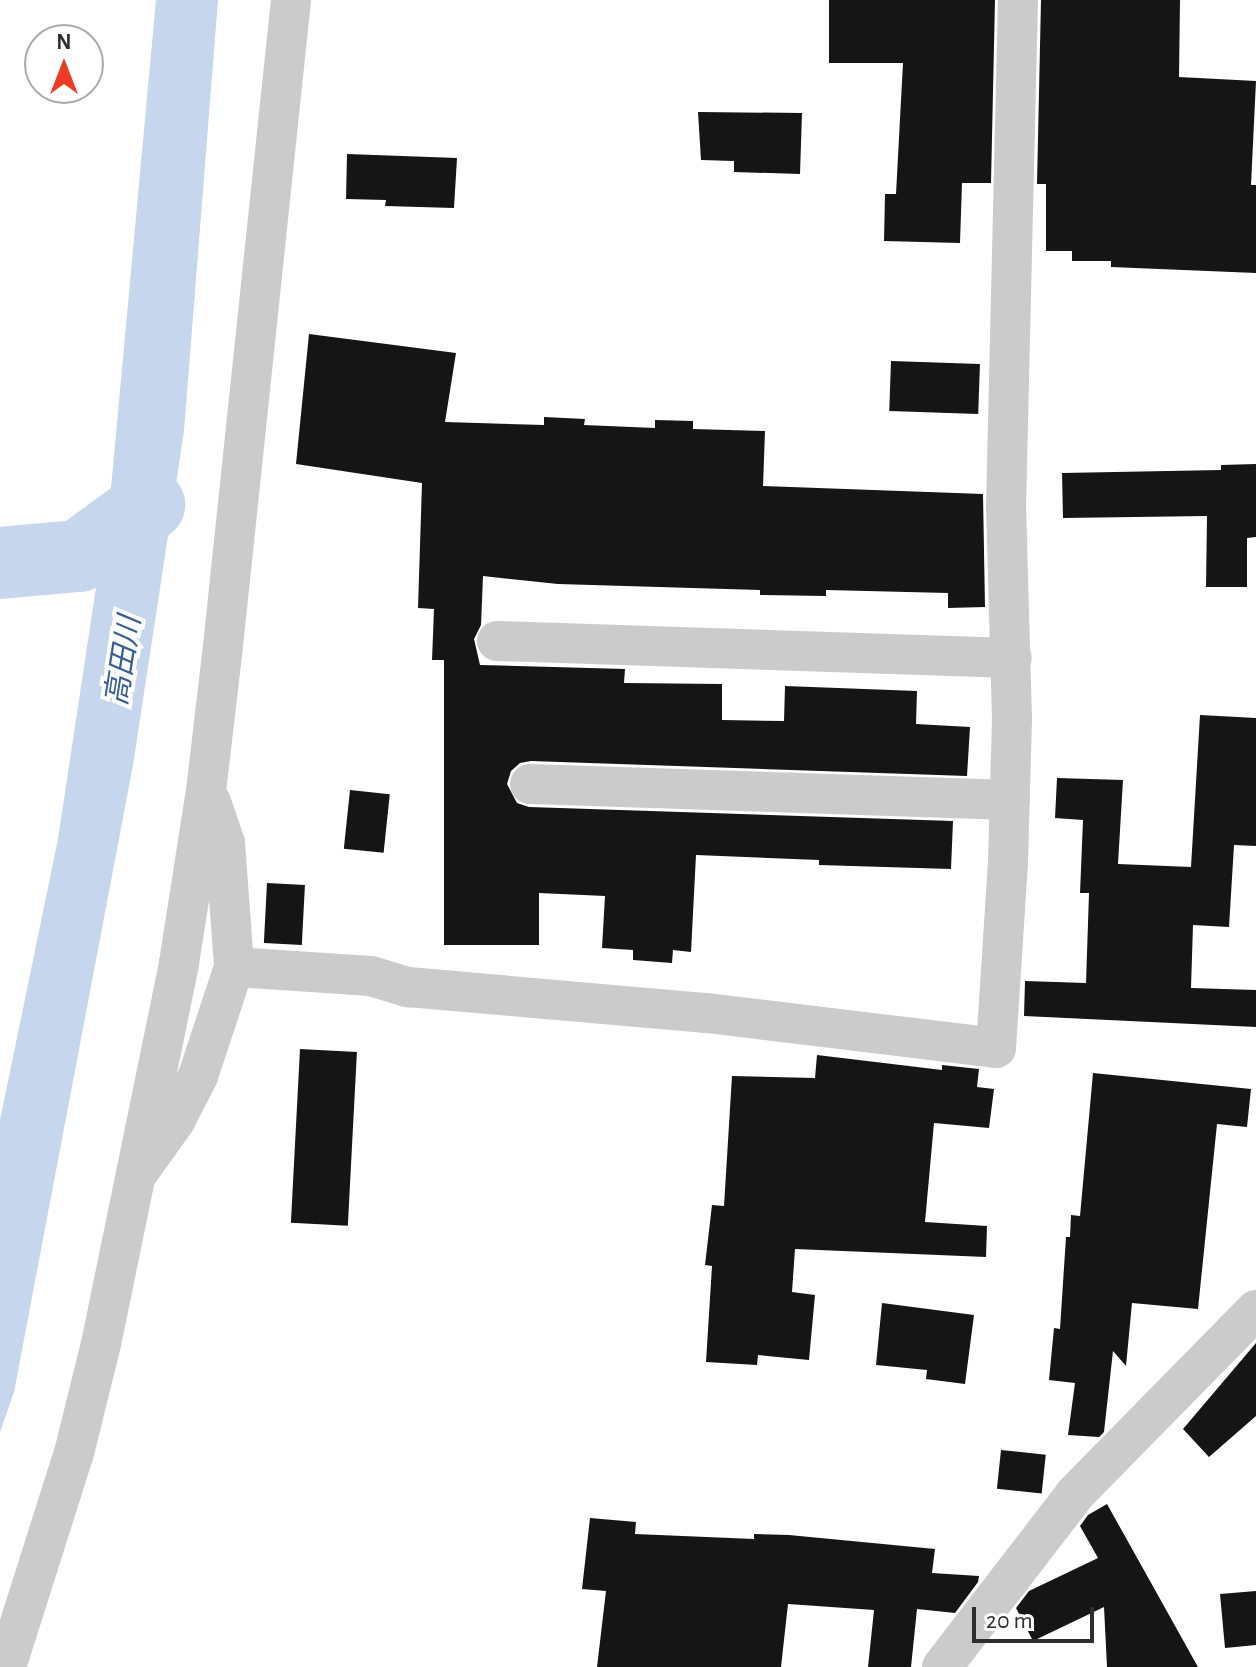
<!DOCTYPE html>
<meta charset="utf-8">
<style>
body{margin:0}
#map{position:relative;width:1256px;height:1667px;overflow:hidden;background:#fff;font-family:"Alegreya Sans","Noto Sans JP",sans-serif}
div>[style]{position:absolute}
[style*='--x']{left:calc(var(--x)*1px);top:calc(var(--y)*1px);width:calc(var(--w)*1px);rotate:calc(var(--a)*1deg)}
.water>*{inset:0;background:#c5d6ed}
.river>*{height:72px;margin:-36px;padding:0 36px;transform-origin:36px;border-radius:36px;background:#c5d6ed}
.building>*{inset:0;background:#151515;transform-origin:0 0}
.minor>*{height:40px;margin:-20px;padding:0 20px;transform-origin:20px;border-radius:20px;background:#cbcbcb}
span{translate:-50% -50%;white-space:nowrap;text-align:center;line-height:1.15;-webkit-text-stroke:8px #fff;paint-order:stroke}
.water-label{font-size:30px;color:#375e95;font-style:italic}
.north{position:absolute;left:24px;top:24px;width:80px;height:80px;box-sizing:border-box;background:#fff;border:2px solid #ababab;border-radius:50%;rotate:0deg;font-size:22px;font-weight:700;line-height:32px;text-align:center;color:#2e2e2e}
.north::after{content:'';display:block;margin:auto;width:28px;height:36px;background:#f03b24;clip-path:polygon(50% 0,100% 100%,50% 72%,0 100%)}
.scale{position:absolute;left:972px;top:1607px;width:122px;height:36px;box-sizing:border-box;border:4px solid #2e2e2e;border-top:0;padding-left:10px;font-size:24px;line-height:28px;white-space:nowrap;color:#2e2e2e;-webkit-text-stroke:6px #fff;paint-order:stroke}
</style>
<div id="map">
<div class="water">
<i style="clip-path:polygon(156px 0,218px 0,184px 431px,133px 765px,14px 1392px,0 1432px,0 1120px,58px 839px,111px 488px)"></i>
</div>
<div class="river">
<i style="--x:0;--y:563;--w:79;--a:-5.1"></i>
<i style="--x:79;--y:556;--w:87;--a:-36.1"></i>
</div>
<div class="building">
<i style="clip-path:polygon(829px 0,995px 0,991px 183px,962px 183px,960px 243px,884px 241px,885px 194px,896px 194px,903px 63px,829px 63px)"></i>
<i style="clip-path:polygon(1041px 0,1180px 0,1179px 77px,1256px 81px,1251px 185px,1256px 185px,1256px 273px,1111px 267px,1111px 261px,1072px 261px,1072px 251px,1046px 251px,1046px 184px,1037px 184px)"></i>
<i style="clip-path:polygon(698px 112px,802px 113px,800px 174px,734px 172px,734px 161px,701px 160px)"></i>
<i style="clip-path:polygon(347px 154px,457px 158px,454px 208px,385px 206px,386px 200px,346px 199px)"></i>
<i style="clip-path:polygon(309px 334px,456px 353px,445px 422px,544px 425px,544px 417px,585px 419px,584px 425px,655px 428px,655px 420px,693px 421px,693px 429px,765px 431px,763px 486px,983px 494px,985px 607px,948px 608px,948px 593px,826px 590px,826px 596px,760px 595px,760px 590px,558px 584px,483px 576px,481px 625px,474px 639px,480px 665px,625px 669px,624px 683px,722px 684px,722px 720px,784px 721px,785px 686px,917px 691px,916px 724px,970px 727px,967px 776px,531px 761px,520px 763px,511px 771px,507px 784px,517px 803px,529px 807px,953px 821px,951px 869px,819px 865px,819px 860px,696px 855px,691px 952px,673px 950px,672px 963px,633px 960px,633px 950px,602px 948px,605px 896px,539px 893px,539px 945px,444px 945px,444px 660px,432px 660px,434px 609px,418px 608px,422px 483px,296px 464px)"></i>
<i style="left:891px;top:361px;width:89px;height:50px;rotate:2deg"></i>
<i style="clip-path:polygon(1256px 464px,1256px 537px,1247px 538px,1247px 587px,1206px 587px,1207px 516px,1063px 518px,1062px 473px,1221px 470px,1221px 465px)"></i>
<i style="clip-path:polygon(1200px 715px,1256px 718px,1256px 846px,1234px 845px,1229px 927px,1193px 925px,1191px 988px,1256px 990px,1256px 1027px,1024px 1016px,1025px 981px,1086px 983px,1089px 893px,1080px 893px,1083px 820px,1055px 818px,1057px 778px,1123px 780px,1118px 864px,1191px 867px)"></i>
<i style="left:350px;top:790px;width:40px;height:59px;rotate:6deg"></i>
<i style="left:267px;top:883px;width:38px;height:60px;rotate:3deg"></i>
<i style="left:300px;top:1049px;width:57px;height:174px;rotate:3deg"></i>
<i style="clip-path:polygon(817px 1055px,942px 1070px,942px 1065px,979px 1069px,977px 1087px,994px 1089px,989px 1128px,934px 1123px,925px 1222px,987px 1226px,986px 1257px,795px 1249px,792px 1292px,815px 1295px,809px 1360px,758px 1355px,757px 1365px,706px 1362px,712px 1266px,705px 1265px,712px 1205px,724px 1206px,732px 1076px,815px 1078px)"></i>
<i style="clip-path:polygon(1093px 1073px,1251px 1089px,1247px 1127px,1217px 1124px,1198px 1309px,1132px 1303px,1126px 1366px,1113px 1351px,1104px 1432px,1099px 1437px,1068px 1435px,1075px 1383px,1049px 1380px,1054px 1328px,1060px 1329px,1066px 1237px,1070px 1237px,1071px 1215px,1080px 1216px)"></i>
<i style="clip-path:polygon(882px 1303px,974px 1315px,965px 1384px,926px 1379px,927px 1370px,876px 1365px)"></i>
<i style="clip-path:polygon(1256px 1343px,1256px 1416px,1209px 1457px,1183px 1429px)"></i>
<i style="left:1001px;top:1450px;width:45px;height:39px;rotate:6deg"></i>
<i style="clip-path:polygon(1107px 1504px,1198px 1667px,1107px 1667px,1104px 1607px,1033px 1641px,1016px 1608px,1029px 1591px,1098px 1558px,1080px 1526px,1088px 1515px)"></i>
<i style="clip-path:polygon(590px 1518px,636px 1522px,635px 1534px,754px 1539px,754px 1534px,789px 1535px,935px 1549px,932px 1573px,979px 1576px,978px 1582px,955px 1613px,917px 1609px,911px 1667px,868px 1667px,874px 1610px,788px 1604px,781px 1667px,597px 1667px,606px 1591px,582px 1589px)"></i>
<i style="clip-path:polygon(1256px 1591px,1256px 1645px,1225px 1648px,1220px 1594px)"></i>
</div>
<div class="minor">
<i style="--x:497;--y:641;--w:515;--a:1.89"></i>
<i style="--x:530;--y:784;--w:480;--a:1.9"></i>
<i style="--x:211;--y:802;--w:43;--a:71.1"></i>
<i style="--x:225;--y:843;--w:124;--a:85.8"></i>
<i style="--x:137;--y:1174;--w:65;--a:-54.4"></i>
<i style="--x:175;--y:1121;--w:51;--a:-62.9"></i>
<i style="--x:198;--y:1076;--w:115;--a:-71.7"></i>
<i style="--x:234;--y:967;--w:137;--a:3.8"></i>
<i style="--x:371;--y:976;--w:39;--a:17"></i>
<i style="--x:408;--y:987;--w:300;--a:5"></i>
<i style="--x:707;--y:1013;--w:291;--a:6.9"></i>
<i style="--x:996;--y:1048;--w:186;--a:-86.3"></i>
<i style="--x:1008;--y:862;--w:143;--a:-88.4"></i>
<i style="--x:1012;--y:719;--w:211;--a:-91.6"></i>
<i style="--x:1006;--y:508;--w:508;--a:-88.65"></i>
<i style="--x:6;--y:1667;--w:225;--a:-72.4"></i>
<i style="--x:74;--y:1453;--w:112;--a:-76.1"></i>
<i style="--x:101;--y:1344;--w:389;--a:-78.4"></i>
<i style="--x:179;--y:963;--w:174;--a:-81.1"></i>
<i style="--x:206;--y:791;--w:146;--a:-83.3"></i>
<i style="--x:223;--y:646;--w:650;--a:-83.99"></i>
<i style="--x:942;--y:1667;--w:218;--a:-52.4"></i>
<i style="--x:1075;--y:1494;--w:258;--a:-45.5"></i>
</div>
<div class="water-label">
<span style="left:124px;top:661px;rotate:-81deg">高田川</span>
</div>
<div class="north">N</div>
<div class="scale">20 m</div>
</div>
